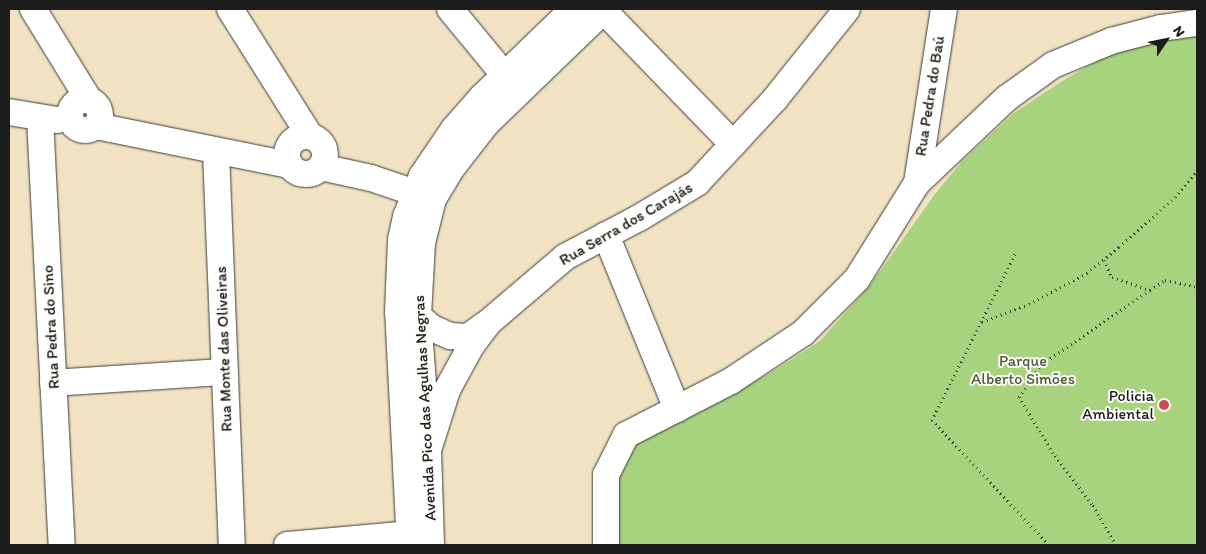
<!DOCTYPE html>
<meta charset="utf-8">
<style>
body{margin:0}
#map{position:relative;width:1206px;height:554px;overflow:hidden;background:#f1e2c4;font-family:Itim,sans-serif}
div>[style]{position:absolute}
[style*='--x']{left:calc(var(--x)*1px);top:calc(var(--y)*1px);width:calc(var(--w)*1px);rotate:calc(var(--a)*1deg)}
.green>*{inset:0;background:#a7d27e}
.path>*{height:3px;margin-top:-1.5px;transform-origin:0;background:repeating-linear-gradient(90deg,#3c3a35 0 1px,transparent 0 5px)}
.roads{filter:drop-shadow(0 0 1px #3c3a35) drop-shadow(0 0 1px #3c3a35)}
.minor>*{height:26px;margin:-13px;padding:0 13px;transform-origin:13px;border-radius:13px;background:#fff}
.minor>.ring{margin:-13px;padding:0;box-sizing:content-box;background:none;border:26px solid #fff;border-radius:50%}
.dots>*{width:14px;height:14px;translate:-50% -50%;box-sizing:border-box;border:2px solid #fdfcf7;border-radius:50%}
span{translate:-50% -50%;white-space:nowrap;text-align:center;line-height:1.15;-webkit-text-stroke:4px #fdfcf7;paint-order:stroke}
.street-label{font-size:16px;color:#1c1c1c}
.park-label{font-size:16px;color:#4d5c3e}
.poi-label{font-size:16px;color:#1c1c1c}
.right{translate:-100% -50%;text-align:right}
.frame{position:absolute;inset:0;border:10px solid #1c1c1c;pointer-events:none}
.north{position:absolute;left:1141px;top:15px;width:50px;height:50px;-webkit-text-stroke:4px #fdfcf7;paint-order:stroke;rotate:56deg;font-size:14px;font-weight:700;line-height:20px;text-align:center;color:#1c1c1c}
.north::after{content:'';display:block;margin:auto;width:18px;height:22px;background:#1c1c1c;clip-path:polygon(50% 0,100% 100%,50% 72%,0 100%)}
</style>
<div id="map">
<div class="green">
<i style="clip-path:polygon(1197px 33px,1197px 545px,618px 545px,616px 484px,631px 448px,640px 441px,767px 375px,820px 341px,871px 284px,935px 194px,963px 160px,1014px 113px,1067px 78px,1102px 58px,1139px 43px)"></i>
</div>
<div class="path">
<i style="--x:1015;--y:254;--w:186;--a:116.6"></i>
<i style="--x:932;--y:420;--w:171;--a:46.9"></i>
<i style="--x:1104;--y:260;--w:19;--a:65"></i>
<i style="--x:1112;--y:277;--w:40;--a:18.9"></i>
<i style="--x:1150;--y:290;--w:18;--a:-34"></i>
<i style="--x:1165;--y:280;--w:33;--a:12"></i>
<i style="--x:982;--y:322;--w:50;--a:-21"></i>
<i style="--x:1029;--y:304;--w:66;--a:-28.1"></i>
<i style="--x:1087;--y:273;--w:41;--a:-39.1"></i>
<i style="--x:1119;--y:247;--w:75;--a:-41.8"></i>
<i style="--x:1175;--y:197;--w:34;--a:-50"></i>
<i style="--x:1116;--y:545;--w:48;--a:-120.3"></i>
<i style="--x:1092;--y:504;--w:64;--a:-127.4"></i>
<i style="--x:1053;--y:453;--w:66;--a:-121.3"></i>
<i style="--x:1019;--y:397;--w:40;--a:-55.1"></i>
<i style="--x:1042;--y:364;--w:131;--a:-34.4"></i>
</div>
<div class="roads">
<div class="minor">
<i style="--x:33;--y:9;--w:107;--a:58.4"></i>
<i style="--x:230;--y:9;--w:150;--a:57.8"></i>
<i style="--x:450;--y:9;--w:104;--a:50.5"></i>
<i style="--x:603;--y:10;--w:187;--a:45.9"></i>
<i class="ring" style="left:70px;top:100px;width:4px;height:4px"></i>
<i style="--x:9;--y:112;--w:49;--a:9.5"></i>
<i style="--x:40;--y:118;--w:428;--a:87.1"></i>
<i style="--x:96;--y:126;--w:197;--a:11.4"></i>
<i class="ring" style="left:287px;top:136px;width:12px;height:12px"></i>
<i style="--x:216;--y:152;--w:393;--a:87.7"></i>
<i style="--x:321;--y:167;--w:51;--a:12.4"></i>
<i style="--x:371;--y:178;--w:62;--a:18.7"></i>
<i style="--x:917;--y:183;--w:176;--a:-81.2"></i>
<i style="--x:606;--y:235;--w:188;--a:67.8"></i>
<i style="--x:418;--y:316;--w:18;--a:41"></i>
<i style="--x:432;--y:328;--w:20;--a:24"></i>
<i style="--x:450;--y:336;--w:18;--a:3"></i>
<i style="--x:468;--y:337;--w:22;--a:-36"></i>
<i style="--x:53;--y:383;--w:172;--a:-3.7"></i>
<i style="--x:428;--y:450;--w:63;--a:-72.4"></i>
<i style="--x:447;--y:390;--w:50;--a:-61.4"></i>
<i style="--x:471;--y:346;--w:30;--a:-53"></i>
<i style="--x:489;--y:322;--w:100;--a:-40.5"></i>
<i style="--x:565;--y:257;--w:84;--a:-27.8"></i>
<i style="--x:639;--y:218;--w:68;--a:-31.1"></i>
<i style="--x:697;--y:183;--w:115;--a:-47.1"></i>
<i style="--x:775;--y:99;--w:115;--a:-51.3"></i>
<i style="--x:287;--y:545;--w:123;--a:-5.1"></i>
<i style="--x:410;--y:545;--w:233;--a:-92.9"></i>
<i style="--x:398;--y:312;--w:72;--a:-87.6"></i>
<i style="--x:401;--y:240;--w:24;--a:-78"></i>
<i style="--x:406;--y:217;--w:44;--a:-68.7"></i>
<i style="--x:422;--y:176;--w:57;--a:-55.8"></i>
<i style="--x:454;--y:129;--w:43;--a:-48.8"></i>
<i style="--x:482;--y:97;--w:127;--a:-44"></i>
<i style="--x:431;--y:545;--w:95;--a:-91.8"></i>
<i style="--x:428;--y:450;--w:134;--a:-94.3"></i>
<i style="--x:418;--y:316;--w:73;--a:-86.9"></i>
<i style="--x:422;--y:243;--w:45;--a:-76"></i>
<i style="--x:433;--y:199;--w:35;--a:-59"></i>
<i style="--x:451;--y:169;--w:57;--a:-52.1"></i>
<i style="--x:486;--y:124;--w:165;--a:-44"></i>
<i style="--x:606;--y:545;--w:70;--a:-90"></i>
<i style="--x:606;--y:475;--w:45;--a:-63.4"></i>
<i style="--x:626;--y:435;--w:118;--a:-27.2"></i>
<i style="--x:731;--y:381;--w:87;--a:-33.7"></i>
<i style="--x:803;--y:333;--w:76;--a:-45"></i>
<i style="--x:857;--y:279;--w:113;--a:-58"></i>
<i style="--x:917;--y:183;--w:124;--a:-43.4"></i>
<i style="--x:1007;--y:98;--w:57;--a:-35.7"></i>
<i style="--x:1053;--y:65;--w:63;--a:-22.5"></i>
<i style="--x:1111;--y:41;--w:52;--a:-14.6"></i>
<i style="--x:1161;--y:28;--w:36;--a:-8"></i>
</div>
</div>
<div class="dots">
<i style="left:1164px;top:405px;background:#d1495b"></i>
</div>
<div class="street-label">
<span style="left:930px;top:96px;rotate:-81deg">Rua Pedra do Baú</span>
<span style="left:626px;top:224px;rotate:-30deg">Rua Serra dos Carajás</span>
<span style="left:51px;top:327px;rotate:-93deg">Rua Pedra do Sino</span>
<span style="left:224px;top:349px;rotate:-92deg">Rua Monte das Oliveiras</span>
<span style="left:425px;top:408px;rotate:-93deg">Avenida Pico das Agulhas Negras</span>
</div>
<div class="park-label">
<span style="left:1023px;top:370px">Parque<br>Alberto Simões</span>
</div>
<div class="poi-label">
<span class="right" style="left:1154px;top:405px">Policia<br>Ambiental</span>
</div>
<div class="frame"></div>
<div class="north">N</div>
</div>
